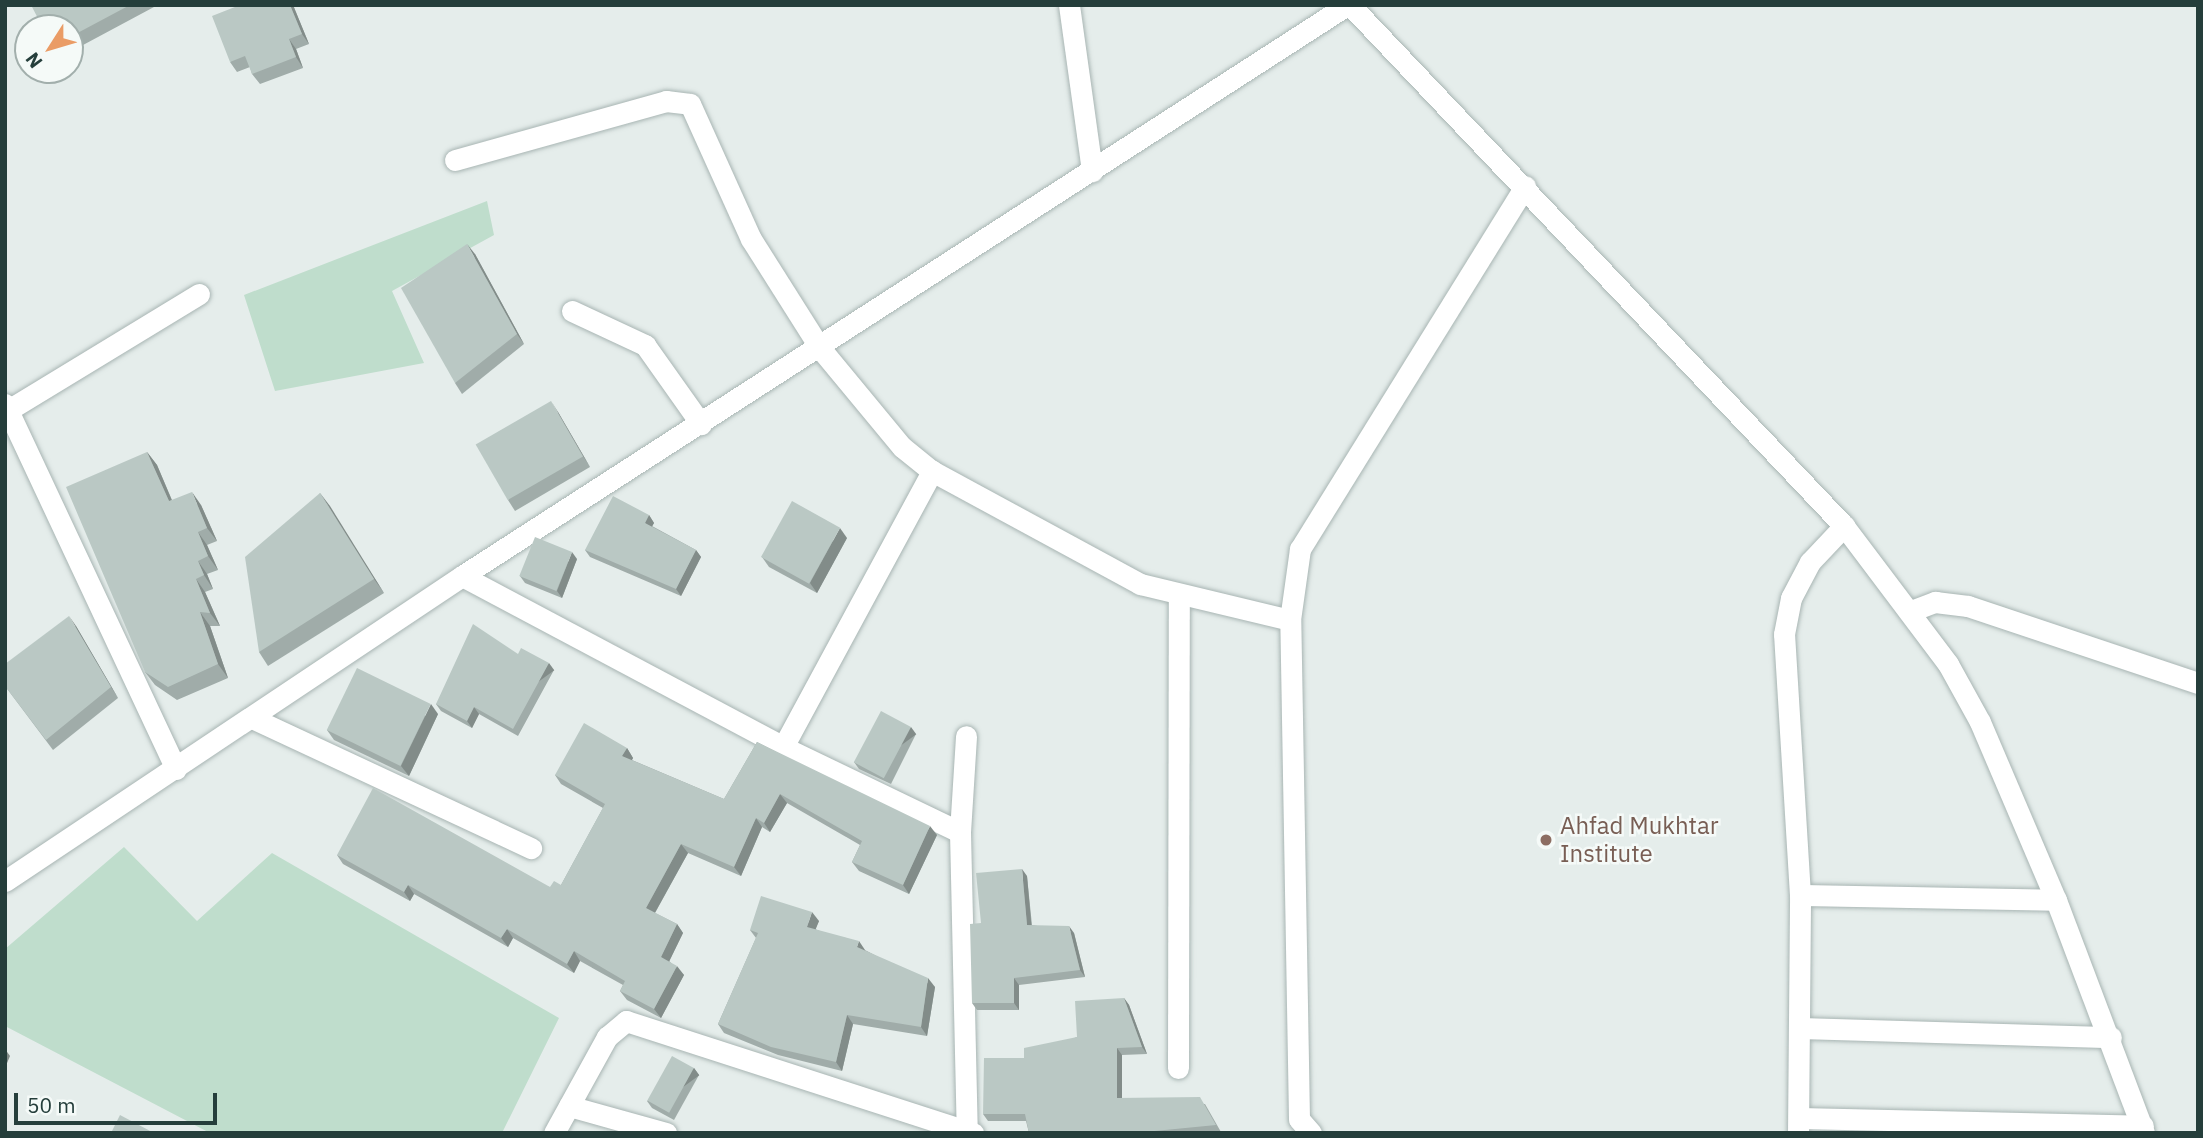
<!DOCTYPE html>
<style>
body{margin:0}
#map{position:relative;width:2203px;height:1138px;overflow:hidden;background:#e5edeb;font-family:"IBM Plex Sans",sans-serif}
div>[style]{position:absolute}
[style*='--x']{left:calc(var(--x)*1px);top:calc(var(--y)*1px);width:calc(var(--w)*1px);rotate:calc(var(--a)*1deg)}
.green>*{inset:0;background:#bfddcc}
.roads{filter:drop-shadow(0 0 2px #a8b5b3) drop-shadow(0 0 2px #a8b5b3)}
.street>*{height:21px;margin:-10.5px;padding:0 10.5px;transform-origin:10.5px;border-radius:10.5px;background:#fff}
.wall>*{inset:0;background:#a0aca9}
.shaded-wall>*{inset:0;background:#828c89;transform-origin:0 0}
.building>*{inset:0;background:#bac8c4;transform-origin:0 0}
.dots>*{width:19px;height:19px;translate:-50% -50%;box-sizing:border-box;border:4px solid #f5faf8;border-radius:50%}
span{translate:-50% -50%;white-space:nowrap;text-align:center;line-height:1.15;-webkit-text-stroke:5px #f5faf8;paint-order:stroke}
.education-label{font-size:24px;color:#785e54}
.left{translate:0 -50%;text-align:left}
.frame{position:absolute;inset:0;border:7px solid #253e3b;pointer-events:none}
.north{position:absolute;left:14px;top:14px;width:70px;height:70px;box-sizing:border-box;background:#f5faf8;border:2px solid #a2afac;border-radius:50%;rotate:233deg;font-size:19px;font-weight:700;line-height:28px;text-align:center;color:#253e3b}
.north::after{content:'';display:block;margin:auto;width:24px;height:32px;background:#ea9c66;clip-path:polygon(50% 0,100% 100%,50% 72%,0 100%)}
.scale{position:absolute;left:14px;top:1093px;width:203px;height:32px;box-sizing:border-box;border:4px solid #253e3b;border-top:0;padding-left:9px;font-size:21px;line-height:24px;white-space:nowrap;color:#253e3b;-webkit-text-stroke:5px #f5faf8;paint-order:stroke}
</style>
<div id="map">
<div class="green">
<i style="clip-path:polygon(487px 201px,494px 235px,392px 291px,424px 363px,275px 391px,244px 295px)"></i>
<i style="clip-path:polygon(124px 847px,197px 921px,272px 853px,559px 1018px,502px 1133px,210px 1133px,5px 1026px,5px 949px)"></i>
</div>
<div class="roads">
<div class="street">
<i style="--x:1069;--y:5;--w:168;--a:82.1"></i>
<i style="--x:1350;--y:5;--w:718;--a:46.52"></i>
<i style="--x:1844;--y:526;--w:173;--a:53"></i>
<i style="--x:1948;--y:664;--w:66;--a:61.1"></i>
<i style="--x:1980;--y:722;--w:194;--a:66.9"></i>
<i style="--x:2056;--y:900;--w:249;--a:69.3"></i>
<i style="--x:455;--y:160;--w:219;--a:-15.6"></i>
<i style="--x:666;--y:101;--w:24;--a:7"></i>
<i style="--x:690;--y:104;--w:148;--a:65.7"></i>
<i style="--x:751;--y:239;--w:129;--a:57.7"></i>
<i style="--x:820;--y:348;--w:129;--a:50.4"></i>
<i style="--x:902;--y:447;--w:38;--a:39"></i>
<i style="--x:932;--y:471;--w:237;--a:28.5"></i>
<i style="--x:1140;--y:584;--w:154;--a:13.5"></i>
<i style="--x:572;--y:311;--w:81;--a:25"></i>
<i style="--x:645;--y:345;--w:97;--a:54.7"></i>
<i style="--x:5;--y:404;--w:403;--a:64.9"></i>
<i style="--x:5;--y:412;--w:227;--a:-31.3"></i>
<i style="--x:462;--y:576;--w:364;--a:28"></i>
<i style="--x:783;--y:747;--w:196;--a:25.7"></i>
<i style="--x:960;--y:832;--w:299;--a:88.7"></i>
<i style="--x:1911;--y:611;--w:26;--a:-21"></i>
<i style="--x:1935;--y:602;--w:33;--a:7"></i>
<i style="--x:1968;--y:606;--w:243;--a:18.5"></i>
<i style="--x:252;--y:718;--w:308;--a:25"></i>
<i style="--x:783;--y:747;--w:314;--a:-61.6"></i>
<i style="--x:960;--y:832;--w:96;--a:-86.4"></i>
<i style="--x:5;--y:881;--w:549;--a:-33.72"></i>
<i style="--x:462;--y:576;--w:1053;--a:-32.83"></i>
<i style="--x:1800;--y:895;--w:256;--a:1.1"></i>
<i style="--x:1802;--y:1028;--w:309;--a:1.7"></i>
<i style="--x:1178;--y:1068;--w:470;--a:-89.9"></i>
<i style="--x:569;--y:1106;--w:101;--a:15.6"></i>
<i style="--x:1799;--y:1118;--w:344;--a:1.3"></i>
<i style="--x:554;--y:1133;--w:110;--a:-61.1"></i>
<i style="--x:607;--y:1037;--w:25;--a:-40"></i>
<i style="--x:626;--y:1021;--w:365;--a:17.9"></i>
<i style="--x:1311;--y:1133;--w:18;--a:-131"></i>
<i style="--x:1299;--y:1119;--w:499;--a:-91"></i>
<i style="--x:1290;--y:620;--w:72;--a:-82"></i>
<i style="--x:1300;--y:549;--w:427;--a:-58.2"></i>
<i style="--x:1798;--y:1133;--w:238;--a:-89.5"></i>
<i style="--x:1800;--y:895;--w:261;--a:-93.5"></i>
<i style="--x:1784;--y:634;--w:37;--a:-79"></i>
<i style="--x:1791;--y:598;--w:41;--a:-62.2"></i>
<i style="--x:1810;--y:562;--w:50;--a:-46.6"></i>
</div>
</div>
<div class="wall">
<i style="clip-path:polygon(31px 5px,153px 5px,154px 7px,70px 52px,70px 28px)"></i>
<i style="clip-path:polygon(293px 5px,309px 44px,296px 49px,303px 68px,260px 84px,252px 74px,250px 67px,237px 72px,230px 62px)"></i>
<i style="clip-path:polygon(475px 254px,524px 344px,462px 394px,455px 383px)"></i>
<i style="clip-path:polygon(558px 412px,590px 467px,515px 511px,508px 500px)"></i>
<i style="clip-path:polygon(147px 452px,157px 465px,172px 500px,201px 505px,217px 541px,207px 545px,218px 570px,207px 574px,213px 589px,205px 592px,220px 626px,210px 626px,228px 678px,177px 700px,155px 685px,145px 672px)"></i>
<i style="clip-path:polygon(320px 493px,384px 593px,268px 666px,259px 652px)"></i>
<i style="clip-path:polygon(649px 515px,654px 523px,652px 526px,696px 550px,701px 557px,681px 596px,590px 557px,585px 550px)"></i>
<i style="clip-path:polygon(847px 538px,817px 593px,769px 567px,762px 557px)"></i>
<i style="clip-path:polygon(577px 559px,562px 598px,525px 583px,520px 576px)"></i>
<i style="clip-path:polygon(76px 626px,118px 698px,53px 750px,5px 686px)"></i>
<i style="clip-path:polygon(518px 654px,554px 670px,518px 736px,479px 714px,472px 728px,441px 711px,436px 704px)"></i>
<i style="clip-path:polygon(438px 714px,409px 776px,334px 740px,327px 730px)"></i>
<i style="clip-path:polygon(916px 734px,891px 784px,859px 769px,854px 762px)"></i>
<i style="clip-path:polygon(757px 742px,937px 835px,909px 894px,859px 871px,852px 862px,860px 845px,787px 803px,770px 832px,762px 827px,741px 876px,688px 853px,655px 913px,677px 924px,683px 933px,669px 961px,684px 975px,661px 1018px,627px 1000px,620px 991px,623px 985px,580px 961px,574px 973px,513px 938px,508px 947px,414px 894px,410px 901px,343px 864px,337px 855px,550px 887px,561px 885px,603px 808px,561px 784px,555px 775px,627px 748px,633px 758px,632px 760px,724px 799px)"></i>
<i style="clip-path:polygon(1027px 876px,1032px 925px,1074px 933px,1085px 977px,1019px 985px,1019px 1010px,977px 1010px,972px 1003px,981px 923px)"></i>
<i style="clip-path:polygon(819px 921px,815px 929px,865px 950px,935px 987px,927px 1036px,853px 1024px,842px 1071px,778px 1055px,724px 1033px,718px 1024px,756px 938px,750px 930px)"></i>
<i style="clip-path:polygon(1124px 998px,1129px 1005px,1147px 1054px,1122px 1055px,1122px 1098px,1205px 1104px,1221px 1132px,1029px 1133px,1026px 1121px,988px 1121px,983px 1114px,1024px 1058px,1077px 1037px)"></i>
<i style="clip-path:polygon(694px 1068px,699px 1075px,674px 1120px,652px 1108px,647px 1101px)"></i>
</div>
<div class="shaded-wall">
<i style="clip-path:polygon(290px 5px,293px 5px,309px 44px,302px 34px)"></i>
<i style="clip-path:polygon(289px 39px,296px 49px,303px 68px,296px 57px)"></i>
<i style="clip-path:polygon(467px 244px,475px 254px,524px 344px,517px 334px)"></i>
<i style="clip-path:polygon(551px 401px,558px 412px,590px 467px,583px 456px)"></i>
<i style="clip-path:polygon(147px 452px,157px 465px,178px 515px,169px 501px)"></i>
<i style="clip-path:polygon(192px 492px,201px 505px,217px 541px,207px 528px)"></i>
<i style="clip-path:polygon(320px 493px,330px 506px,384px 593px,374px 579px)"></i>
<i style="clip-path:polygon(649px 515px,654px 523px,650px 530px,645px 523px)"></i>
<i style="clip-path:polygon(840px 528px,847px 538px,817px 593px,810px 583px)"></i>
<i style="clip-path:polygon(198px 532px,207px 545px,218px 570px,208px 556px)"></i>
<i style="clip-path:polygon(696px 550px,701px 557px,681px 596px,676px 589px)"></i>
<i style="clip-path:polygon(572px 552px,577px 559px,562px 598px,557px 591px)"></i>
<i style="clip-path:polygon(198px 561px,207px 574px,213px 589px,204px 575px)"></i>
<i style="clip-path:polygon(196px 579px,205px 592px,220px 626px,210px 613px)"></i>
<i style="clip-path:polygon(200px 612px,210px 626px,228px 678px,218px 664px)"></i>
<i style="clip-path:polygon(69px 616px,76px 626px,118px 698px,111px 687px)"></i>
<i style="left:549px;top:663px;width:9px;height:75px;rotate:54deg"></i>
<i style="clip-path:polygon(431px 704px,438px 714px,409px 776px,401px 766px)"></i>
<i style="clip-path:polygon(474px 707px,479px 714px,472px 728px,467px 721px)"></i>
<i style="left:911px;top:727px;width:9px;height:56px;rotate:54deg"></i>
<i style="clip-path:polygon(627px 748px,633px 758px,629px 765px,622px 756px)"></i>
<i style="clip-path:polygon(780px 794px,787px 803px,770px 832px,764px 823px)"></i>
<i style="clip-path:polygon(756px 818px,762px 827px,741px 876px,734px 867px)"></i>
<i style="clip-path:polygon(930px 826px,937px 835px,909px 894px,903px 885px)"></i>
<i style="clip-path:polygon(681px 844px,688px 853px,652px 918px,646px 908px)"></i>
<i style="clip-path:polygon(1022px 869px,1027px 876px,1032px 932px,1027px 925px)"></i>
<i style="clip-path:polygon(408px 885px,414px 894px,410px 901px,404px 892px)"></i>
<i style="clip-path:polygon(812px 912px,819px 921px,813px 936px,807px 927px)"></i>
<i style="clip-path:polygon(677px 924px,683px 933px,667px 966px,661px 957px)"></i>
<i style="clip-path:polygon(1069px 926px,1074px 933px,1085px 977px,1080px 970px)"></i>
<i style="clip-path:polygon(507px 929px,513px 938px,508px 947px,501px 938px)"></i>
<i style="clip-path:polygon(859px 941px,865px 950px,863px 956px,857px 947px)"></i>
<i style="clip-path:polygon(574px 951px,580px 961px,574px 973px,567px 964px)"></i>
<i style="clip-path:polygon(677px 966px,684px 975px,661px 1018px,654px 1009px)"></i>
<i style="clip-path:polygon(928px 978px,935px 987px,927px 1036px,921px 1027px)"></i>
<i style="clip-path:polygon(1014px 978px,1019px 985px,1019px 1010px,1014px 1003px)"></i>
<i style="clip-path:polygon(1124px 998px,1129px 1005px,1147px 1054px,1142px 1047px)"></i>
<i style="clip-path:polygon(847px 1015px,853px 1024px,842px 1071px,836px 1062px)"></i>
<i style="clip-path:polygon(1117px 1048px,1122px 1055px,1122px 1105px,1117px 1098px)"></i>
<i style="clip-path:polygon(5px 1049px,10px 1056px,5px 1068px)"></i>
<i style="left:694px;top:1068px;width:9px;height:51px;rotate:54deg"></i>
</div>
<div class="building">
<i style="clip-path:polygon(31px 5px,130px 5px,70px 37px,70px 28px,43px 28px)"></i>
<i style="clip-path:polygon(240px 5px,290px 5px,302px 34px,289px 39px,296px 57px,252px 74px,245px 56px,230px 62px,212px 16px)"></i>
<i style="clip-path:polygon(467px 244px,517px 334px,455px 383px,401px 288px)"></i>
<i style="left:551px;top:401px;width:64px;height:87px;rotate:60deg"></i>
<i style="clip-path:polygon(147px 452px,169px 501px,192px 492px,207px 528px,198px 532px,208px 556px,198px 561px,204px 575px,196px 579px,210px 613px,200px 612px,218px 664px,168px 687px,145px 672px,66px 487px)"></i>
<i style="clip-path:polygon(320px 493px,374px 579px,259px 652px,245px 557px)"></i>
<i style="clip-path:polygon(613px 496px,649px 515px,645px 523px,696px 550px,676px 589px,585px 550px)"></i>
<i style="left:792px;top:501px;width:55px;height:64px;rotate:29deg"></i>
<i style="left:535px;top:537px;width:40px;height:42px;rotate:22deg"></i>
<i style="clip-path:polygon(69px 616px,111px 687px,46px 740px,5px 686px,5px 664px)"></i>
<i style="clip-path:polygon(473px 624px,518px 654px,521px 648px,549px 663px,513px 729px,474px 707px,467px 721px,436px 704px)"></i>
<i style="left:357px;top:668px;width:82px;height:69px;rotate:26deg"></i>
<i style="left:881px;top:711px;width:34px;height:58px;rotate:28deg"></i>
<i style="clip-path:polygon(584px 723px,627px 748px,622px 756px,724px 799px,757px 742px,930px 826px,903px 885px,852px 862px,862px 841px,780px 794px,764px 823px,756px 818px,734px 867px,681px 844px,646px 908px,677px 924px,661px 957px,677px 966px,654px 1009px,620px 991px,625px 981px,574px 951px,567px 964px,507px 929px,501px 938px,408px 885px,404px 892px,337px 855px,373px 788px,550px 887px,554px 881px,561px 885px,605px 804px,555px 775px)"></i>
<i style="clip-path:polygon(1022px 869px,1027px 925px,1069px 926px,1080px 970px,1014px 978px,1014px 1003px,972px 1003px,970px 924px,981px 923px,976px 873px)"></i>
<i style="clip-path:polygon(761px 896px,812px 912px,807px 927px,859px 941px,857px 947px,928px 978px,921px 1027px,847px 1015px,836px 1062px,771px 1047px,718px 1024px,758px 933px,750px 930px)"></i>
<i style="clip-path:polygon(1124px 998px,1142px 1047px,1117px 1048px,1117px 1098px,1200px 1097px,1216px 1125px,1134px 1133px,1029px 1133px,1025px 1114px,983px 1114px,984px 1058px,1024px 1058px,1024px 1048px,1077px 1037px,1075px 1001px)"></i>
<i style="left:672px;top:1056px;width:25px;height:51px;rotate:29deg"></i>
<i style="clip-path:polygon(120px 1115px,154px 1133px,111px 1133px)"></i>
</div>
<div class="dots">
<i style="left:1546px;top:840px;background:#8d6e63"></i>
</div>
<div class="education-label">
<span class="left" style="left:1560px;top:840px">Ahfad Mukhtar<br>Institute</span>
</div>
<div class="frame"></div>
<div class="north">N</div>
<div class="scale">50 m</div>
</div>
